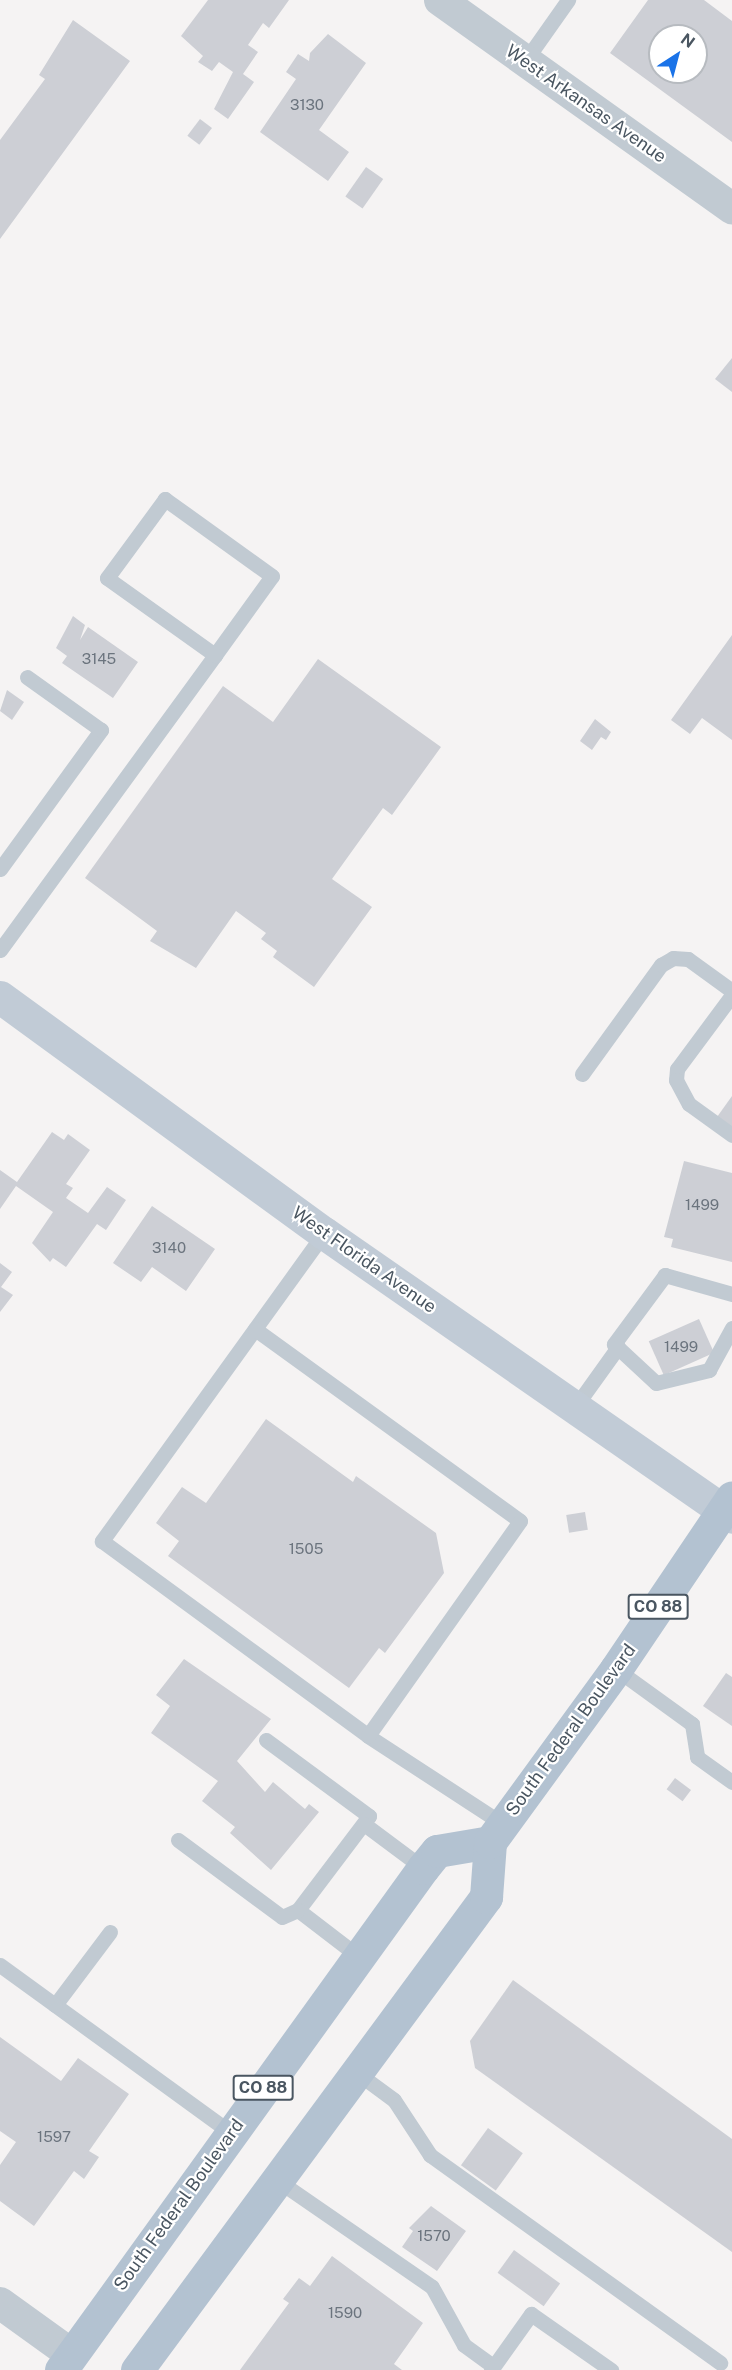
<!DOCTYPE html>
<style>
body{margin:0}
#map{position:relative;width:732px;height:2370px;overflow:hidden;background:#f5f3f3;font-family:"Public Sans",sans-serif}
div>[style]{position:absolute}
[style*='--x']{left:calc(var(--x)*1px);top:calc(var(--y)*1px);width:calc(var(--w)*1px);rotate:calc(var(--a)*1deg)}
.building>*{inset:0;background:#cdcfd5;transform-origin:0 0}
.lane>*{height:15px;margin:-7.5px;padding:0 7.5px;transform-origin:7.5px;border-radius:7.5px;background:#c1cad2}
.street>*{height:32px;margin:-16px;padding:0 16px;transform-origin:16px;border-radius:16px;background:#c1cad2}
.secondary>*{height:33px;margin:-16.5px;padding:0 16.5px;transform-origin:16.5px;border-radius:16.5px;background:#c1cbd6}
.primary>*{height:33px;margin:-16.5px;padding:0 16.5px;transform-origin:16.5px;border-radius:16.5px;background:#b3c2d1}
span{translate:-50% -50%;white-space:nowrap;text-align:center;line-height:1.15;-webkit-text-stroke:4.5px #fff;paint-order:stroke}
.number-label{font-size:15px;color:#6b747e}
.number-label span{-webkit-text-stroke-width:0}
.shield-label span{padding:2px 4px;background:#fff;border:2px solid;border-radius:4px;-webkit-text-stroke-width:0}
.shield-label{font-size:16px;color:#4a5661;font-weight:700}
.street-label{font-size:18px;color:#4a5661}
.north{position:absolute;left:648px;top:24px;width:60px;height:60px;box-sizing:border-box;background:#fff;border:2px solid #b7bbc0;border-radius:50%;rotate:36deg;font-size:16px;font-weight:700;line-height:24px;text-align:center;color:#4a5661}
.north::after{content:'';display:block;margin:auto;width:21px;height:27px;background:#1a73e8;clip-path:polygon(50% 0,100% 100%,50% 72%,0 100%)}
</style>
<div id="map">
<div class="building">
<i style="clip-path:polygon(208px 0,289px 0,269px 28px,263px 23px,248px 45px,258px 52px,243px 74px,254px 82px,228px 119px,214px 109px,233px 72px,219px 62px,212px 71px,198px 62px,203px 56px,181px 36px)"></i>
<i style="clip-path:polygon(evenodd,648px 0,704px 0,732px 21px,732px 142px,610px 53px,648px 0,660px 36px,696px 36px,696px 72px,660px 72px,660px 36px)"></i>
<i style="clip-path:polygon(73px 20px,130px 61px,0 239px,0 140px,45px 79px,39px 75px)"></i>
<i style="clip-path:polygon(328px 34px,366px 63px,319px 130px,349px 152px,328px 181px,260px 132px,296px 79px,286px 72px,298px 54px,309px 61px,310px 53px)"></i>
<i style="left:200px;top:119px;width:15px;height:21px;rotate:37deg"></i>
<i style="left:366px;top:167px;width:21px;height:36px;rotate:35deg"></i>
<i style="clip-path:polygon(732px 358px,732px 392px,715px 379px)"></i>
<i style="clip-path:polygon(73px 616px,85px 625px,80px 640px,88px 627px,138px 662px,113px 698px,62px 663px,67px 656px,56px 648px)"></i>
<i style="clip-path:polygon(732px 635px,732px 740px,702px 718px,690px 734px,671px 720px)"></i>
<i style="clip-path:polygon(318px 659px,441px 747px,392px 815px,383px 808px,332px 879px,372px 907px,314px 987px,273px 957px,277px 951px,261px 939px,266px 933px,236px 911px,196px 968px,150px 941px,157px 931px,85px 878px,223px 686px,273px 722px)"></i>
<i style="clip-path:polygon(7px 690px,24px 702px,12px 720px,0 711px)"></i>
<i style="clip-path:polygon(595px 719px,611px 732px,606px 740px,601px 737px,592px 750px,580px 741px)"></i>
<i style="clip-path:polygon(732px 1096px,732px 1127px,717px 1117px)"></i>
<i style="clip-path:polygon(52px 1132px,64px 1140px,68px 1134px,90px 1150px,66px 1184px,73px 1188px,66px 1198px,88px 1213px,107px 1187px,126px 1200px,106px 1230px,97px 1224px,66px 1267px,53px 1258px,50px 1262px,32px 1243px,53px 1212px,16px 1186px,0 1209px,0 1170px,17px 1182px)"></i>
<i style="clip-path:polygon(684px 1161px,732px 1173px,732px 1262px,671px 1247px,673px 1239px,664px 1237px)"></i>
<i style="clip-path:polygon(152px 1206px,215px 1249px,186px 1291px,152px 1267px,141px 1282px,113px 1263px)"></i>
<i style="clip-path:polygon(0 1263px,12px 1272px,1px 1287px,13px 1295px,0 1312px)"></i>
<i style="left:699px;top:1319px;width:37px;height:55px;rotate:66deg"></i>
<i style="clip-path:polygon(266px 1419px,353px 1482px,356px 1476px,436px 1533px,444px 1573px,385px 1653px,379px 1648px,349px 1688px,168px 1556px,179px 1541px,156px 1523px,182px 1487px,206px 1503px)"></i>
<i style="left:585px;top:1512px;width:18px;height:19px;rotate:81deg"></i>
<i style="clip-path:polygon(184px 1659px,271px 1719px,237px 1761px,265px 1792px,273px 1782px,305px 1809px,309px 1804px,319px 1812px,271px 1870px,230px 1833px,235px 1827px,202px 1801px,218px 1781px,151px 1733px,170px 1706px,156px 1695px)"></i>
<i style="clip-path:polygon(726px 1673px,732px 1677px,732px 1726px,703px 1706px)"></i>
<i style="left:675px;top:1778px;width:20px;height:14px;rotate:37deg"></i>
<i style="clip-path:polygon(513px 1980px,732px 2139px,732px 2252px,475px 2068px,470px 2041px)"></i>
<i style="clip-path:polygon(0 2037px,61px 2081px,78px 2058px,129px 2094px,89px 2151px,99px 2157px,84px 2179px,74px 2171px,34px 2226px,0 2201px,0 2165px,16px 2142px,0 2131px)"></i>
<i style="left:488px;top:2128px;width:43px;height:46px;rotate:36deg"></i>
<i style="clip-path:polygon(431px 2206px,466px 2231px,437px 2271px,402px 2247px,413px 2231px,409px 2228px)"></i>
<i style="left:514px;top:2250px;width:57px;height:28px;rotate:36deg"></i>
<i style="clip-path:polygon(332px 2256px,423px 2323px,394px 2364px,402px 2370px,240px 2370px,289px 2303px,283px 2299px,299px 2278px,310px 2286px)"></i>
</div>
<div class="lane">
<i style="--x:525;--y:61;--w:75;--a:-54.8"></i>
<i style="--x:0;--y:869;--w:172;--a:-54"></i>
<i style="--x:101;--y:730;--w:91;--a:-144.4"></i>
<i style="--x:0;--y:950;--w:365;--a:-53.9"></i>
<i style="--x:215;--y:655;--w:97;--a:-54.2"></i>
<i style="--x:272;--y:576;--w:132;--a:-144.3"></i>
<i style="--x:165;--y:499;--w:98;--a:126.3"></i>
<i style="--x:107;--y:578;--w:133;--a:35.5"></i>
<i style="--x:732;--y:995;--w:92;--a:126.6"></i>
<i style="--x:677;--y:1069;--w:11;--a:95"></i>
<i style="--x:676;--y:1080;--w:27;--a:62"></i>
<i style="--x:689;--y:1104;--w:53;--a:35.8"></i>
<i style="--x:582;--y:1074;--w:135;--a:-54.1"></i>
<i style="--x:661;--y:965;--w:14;--a:-30"></i>
<i style="--x:673;--y:958;--w:15;--a:4"></i>
<i style="--x:688;--y:959;--w:54;--a:36"></i>
<i style="--x:324;--y:1233;--w:380;--a:125.8"></i>
<i style="--x:102;--y:1541;--w:330;--a:36.2"></i>
<i style="--x:368;--y:1736;--w:161;--a:33.1"></i>
<i style="--x:732;--y:1294;--w:70;--a:-164.2"></i>
<i style="--x:665;--y:1275;--w:86;--a:126.5"></i>
<i style="--x:614;--y:1344;--w:57;--a:42.9"></i>
<i style="--x:656;--y:1383;--w:55;--a:-13.8"></i>
<i style="--x:709;--y:1370;--w:48;--a:-61.3"></i>
<i style="--x:255;--y:1329;--w:327;--a:35.9"></i>
<i style="--x:520;--y:1521;--w:263;--a:125.3"></i>
<i style="--x:575;--y:1407;--w:74;--a:-54.4"></i>
<i style="--x:616;--y:1669;--w:94;--a:35.9"></i>
<i style="--x:692;--y:1724;--w:33;--a:81"></i>
<i style="--x:697;--y:1757;--w:43;--a:35.5"></i>
<i style="--x:266;--y:1740;--w:128;--a:36.4"></i>
<i style="--x:369;--y:1816;--w:118;--a:127.1"></i>
<i style="--x:298;--y:1910;--w:76;--a:37.5"></i>
<i style="--x:364;--y:1824;--w:74;--a:36.7"></i>
<i style="--x:178;--y:1840;--w:129;--a:36.5"></i>
<i style="--x:282;--y:1917;--w:17;--a:-24"></i>
<i style="--x:110;--y:1932;--w:91;--a:127"></i>
<i style="--x:55;--y:2005;--w:218;--a:36"></i>
<i style="--x:0;--y:1965;--w:68;--a:36"></i>
<i style="--x:356;--y:2072;--w:47;--a:36.4"></i>
<i style="--x:394;--y:2100;--w:66;--a:56.8"></i>
<i style="--x:430;--y:2155;--w:357;--a:35.6"></i>
<i style="--x:277;--y:2180;--w:188;--a:34.6"></i>
<i style="--x:432;--y:2287;--w:66;--a:61.1"></i>
<i style="--x:464;--y:2345;--w:36;--a:36"></i>
<i style="--x:491;--y:2370;--w:69;--a:-54.5"></i>
<i style="--x:531;--y:2314;--w:98;--a:35"></i>
</div>
<div class="street">
<i style="--x:440;--y:0;--w:359;--a:35.5"></i>
<i style="--x:0;--y:2303;--w:89;--a:35.8"></i>
</div>
<div class="secondary">
<i style="--x:0;--y:997;--w:401;--a:36.1"></i>
<i style="--x:324;--y:1233;--w:497;--a:34.8"></i>
</div>
<div class="primary">
<i style="--x:61;--y:2370;--w:619;--a:-54.2"></i>
<i style="--x:423;--y:1868;--w:22;--a:-51"></i>
<i style="--x:437;--y:1851;--w:54;--a:-9.6"></i>
<i style="--x:137;--y:2370;--w:588;--a:-53.58"></i>
<i style="--x:486;--y:1897;--w:55;--a:-85.8"></i>
<i style="--x:490;--y:1842;--w:214;--a:-53.9"></i>
<i style="--x:616;--y:1669;--w:207;--a:-56"></i>
</div>
<div class="number-label">
<span style="left:307px;top:105px">3130</span>
<span style="left:99px;top:659px">3145</span>
<span style="left:702px;top:1205px">1499</span>
<span style="left:169px;top:1248px">3140</span>
<span style="left:681px;top:1347px">1499</span>
<span style="left:306px;top:1549px">1505</span>
<span style="left:54px;top:2137px">1597</span>
<span style="left:434px;top:2236px">1570</span>
<span style="left:345px;top:2313px">1590</span>
</div>
<div class="shield-label">
<span style="left:658px;top:1607px">CO 88</span>
<span style="left:263px;top:2088px">CO 88</span>
</div>
<div class="street-label">
<span style="left:586px;top:104px;rotate:35deg">West Arkansas Avenue</span>
<span style="left:364px;top:1260px;rotate:35deg">West Florida Avenue</span>
<span style="left:571px;top:1730px;rotate:-54deg">South Federal Boulevard</span>
<span style="left:179px;top:2205px;rotate:-54deg">South Federal Boulevard</span>
</div>
<div class="north">N</div>
</div>
